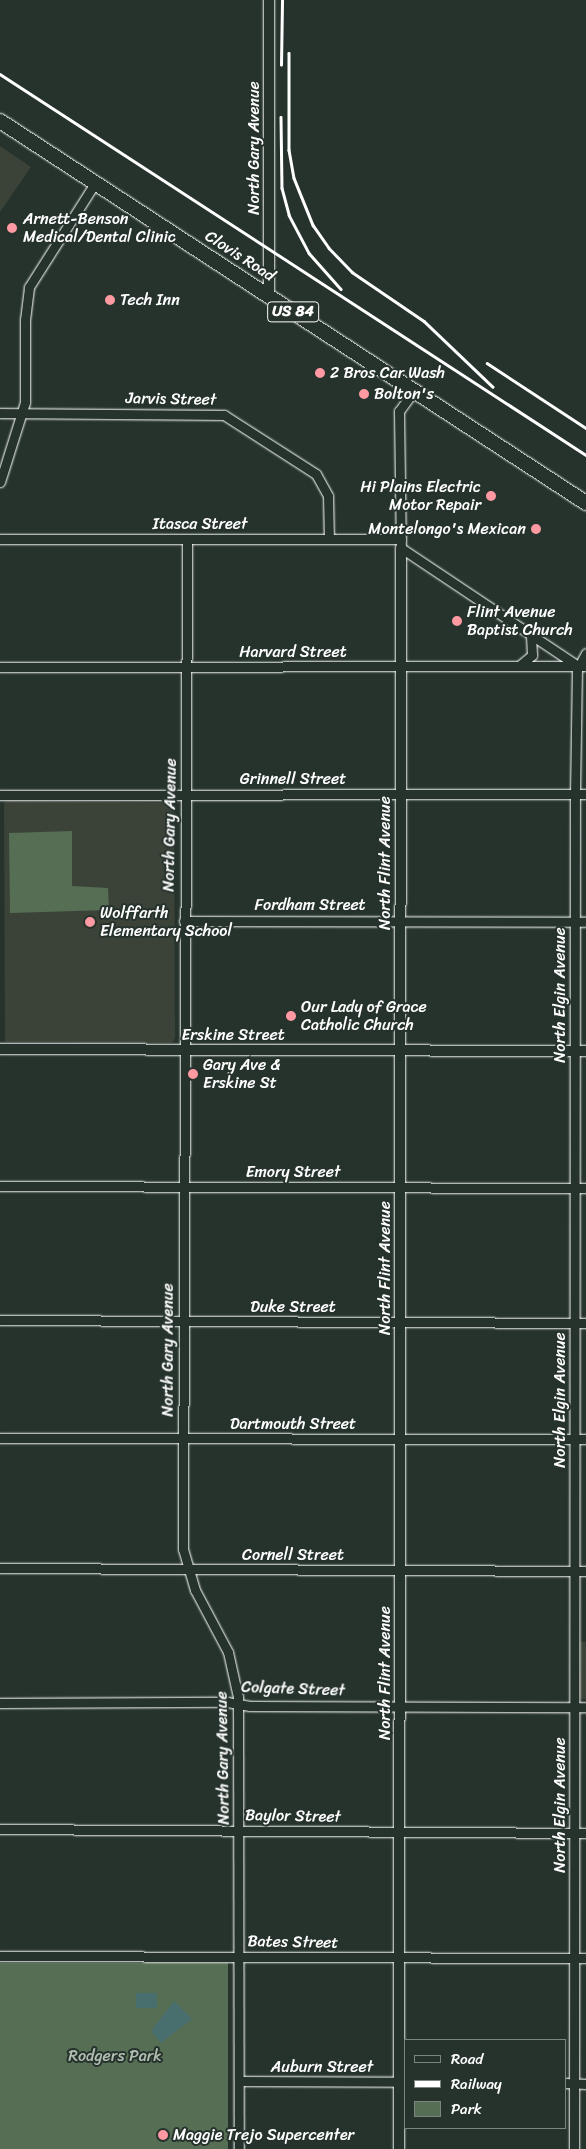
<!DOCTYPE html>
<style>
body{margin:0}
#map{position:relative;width:586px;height:2149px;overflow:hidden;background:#26332d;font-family:Sriracha,sans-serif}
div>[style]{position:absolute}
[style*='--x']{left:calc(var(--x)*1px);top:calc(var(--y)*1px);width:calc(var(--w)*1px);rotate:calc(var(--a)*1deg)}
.built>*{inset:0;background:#3b4339;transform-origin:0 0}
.green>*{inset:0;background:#556e54;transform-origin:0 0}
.water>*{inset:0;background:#496e6e;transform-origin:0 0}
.roads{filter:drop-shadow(0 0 1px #fff) drop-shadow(0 0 1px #fff)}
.minor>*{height:9px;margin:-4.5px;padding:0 4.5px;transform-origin:4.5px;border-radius:4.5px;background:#26332d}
.tertiary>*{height:10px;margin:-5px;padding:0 5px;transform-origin:5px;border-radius:5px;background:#26332d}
.trunk>*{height:14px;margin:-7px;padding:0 7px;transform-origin:7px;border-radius:7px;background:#26332d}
.rail>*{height:2.5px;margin:-1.25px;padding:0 1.25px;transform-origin:1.25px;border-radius:1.25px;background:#fff}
.dots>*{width:14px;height:14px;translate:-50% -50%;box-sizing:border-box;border:2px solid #26332d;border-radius:50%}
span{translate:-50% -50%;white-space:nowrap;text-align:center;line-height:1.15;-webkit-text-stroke:4px #26332d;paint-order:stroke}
.shield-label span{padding:1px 4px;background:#26332d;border:1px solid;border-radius:4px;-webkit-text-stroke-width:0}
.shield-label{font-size:15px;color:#fff;font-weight:700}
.street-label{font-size:16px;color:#fff}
.poi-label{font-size:16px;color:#fff}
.left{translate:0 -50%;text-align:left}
.right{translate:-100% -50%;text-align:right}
.park-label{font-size:16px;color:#b2beb2}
.legend{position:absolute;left:404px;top:2039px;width:162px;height:90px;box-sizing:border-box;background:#26332d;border:1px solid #7d8581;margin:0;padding:6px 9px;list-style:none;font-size:15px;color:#fff}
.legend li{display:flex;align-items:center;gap:10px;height:25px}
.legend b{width:25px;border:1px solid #7d8581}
</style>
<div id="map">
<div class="built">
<i style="clip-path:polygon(0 146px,31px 167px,0 212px)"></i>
<i style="clip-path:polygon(7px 801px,174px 803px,175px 1038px,172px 1043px,5px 1042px,4px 803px)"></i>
<i style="left:578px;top:1642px;width:8px;height:57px"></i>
</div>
<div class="green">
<i style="clip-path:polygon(72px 831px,72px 886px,108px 888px,109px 910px,10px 913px,9px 833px)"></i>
<i style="left:0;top:1963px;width:228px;height:186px"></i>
</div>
<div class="water">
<i style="left:136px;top:1993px;width:21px;height:15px"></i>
<i style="clip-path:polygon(174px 2001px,192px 2019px,161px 2043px,151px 2031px)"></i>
</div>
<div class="roads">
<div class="minor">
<i style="--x:413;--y:392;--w:24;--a:126"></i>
<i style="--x:399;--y:411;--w:137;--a:89.2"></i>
<i style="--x:401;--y:548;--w:213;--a:33.7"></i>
<i style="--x:0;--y:413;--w:224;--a:0.5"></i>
<i style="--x:224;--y:415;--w:109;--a:32.7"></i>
<i style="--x:316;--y:474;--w:25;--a:61"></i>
<i style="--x:328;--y:496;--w:43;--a:88.7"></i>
<i style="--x:0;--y:482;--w:84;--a:-72.6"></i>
<i style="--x:25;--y:402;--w:82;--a:-90"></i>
<i style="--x:25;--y:320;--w:33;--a:-83"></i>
<i style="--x:29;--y:287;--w:123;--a:-57.6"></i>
<i style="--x:0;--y:539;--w:401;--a:0"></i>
<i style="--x:187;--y:539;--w:1010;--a:90.23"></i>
<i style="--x:183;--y:1549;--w:43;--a:73.7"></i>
<i style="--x:195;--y:1590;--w:70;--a:62"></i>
<i style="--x:228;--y:1652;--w:46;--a:77.5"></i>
<i style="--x:238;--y:1697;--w:452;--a:89.9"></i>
<i style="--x:519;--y:666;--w:17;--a:-40"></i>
<i style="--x:532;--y:655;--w:20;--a:-93"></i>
<i style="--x:0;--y:667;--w:586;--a:-0.1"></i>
<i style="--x:0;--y:795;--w:586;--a:-0.1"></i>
<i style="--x:184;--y:921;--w:402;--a:0.1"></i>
<i style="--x:0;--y:1186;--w:586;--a:0.2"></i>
<i style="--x:0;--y:1320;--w:586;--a:0.29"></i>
<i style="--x:0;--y:1438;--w:586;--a:0.1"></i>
<i style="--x:0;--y:1568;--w:586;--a:0.29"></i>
<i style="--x:0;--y:1703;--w:227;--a:-0.3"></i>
<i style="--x:227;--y:1702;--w:23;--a:10"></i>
<i style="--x:250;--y:1706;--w:336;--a:0.2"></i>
<i style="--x:0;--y:1829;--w:586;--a:0.39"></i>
<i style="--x:0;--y:1956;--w:586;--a:0.2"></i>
<i style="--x:239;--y:2081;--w:166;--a:0.3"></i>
<i style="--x:565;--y:2083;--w:21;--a:3"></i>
<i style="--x:574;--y:2149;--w:1355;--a:-89.96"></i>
<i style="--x:575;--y:794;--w:124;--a:-89.1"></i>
<i style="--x:577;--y:670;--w:19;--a:-62"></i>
</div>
<div class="tertiary">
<i style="--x:269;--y:0;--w:296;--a:90"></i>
<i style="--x:0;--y:1049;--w:586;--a:0.2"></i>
<i style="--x:399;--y:2149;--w:1601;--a:-89.93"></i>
</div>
<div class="trunk">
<i style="--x:0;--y:121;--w:700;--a:33.1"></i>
</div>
</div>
<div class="rail">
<i style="--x:289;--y:53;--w:97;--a:90"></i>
<i style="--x:289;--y:150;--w:28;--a:80"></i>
<i style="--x:294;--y:178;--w:51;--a:68"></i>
<i style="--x:313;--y:225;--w:28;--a:55"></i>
<i style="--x:329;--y:248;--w:33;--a:46"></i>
<i style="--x:352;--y:272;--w:87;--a:34.2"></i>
<i style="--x:424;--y:321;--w:95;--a:43.7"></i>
<i style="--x:281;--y:65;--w:65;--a:-89.1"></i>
<i style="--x:0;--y:74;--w:699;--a:33.03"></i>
<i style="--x:281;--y:117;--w:71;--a:89.2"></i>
<i style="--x:282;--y:188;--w:28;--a:75"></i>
<i style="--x:289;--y:215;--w:43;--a:62.2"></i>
<i style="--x:309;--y:253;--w:48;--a:48.4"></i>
<i style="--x:487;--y:363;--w:118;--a:33.3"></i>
</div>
<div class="dots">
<i style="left:12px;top:228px;background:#ff9aa2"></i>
<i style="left:110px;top:300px;background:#ff9aa2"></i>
<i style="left:320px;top:373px;background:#ff9aa2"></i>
<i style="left:364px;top:394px;background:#ff9aa2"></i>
<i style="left:491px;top:496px;background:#ff9aa2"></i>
<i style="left:536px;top:529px;background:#ff9aa2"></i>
<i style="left:457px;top:621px;background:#ff9aa2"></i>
<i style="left:90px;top:922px;background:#ff9aa2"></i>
<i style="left:291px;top:1016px;background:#ff9aa2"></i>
<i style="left:193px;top:1074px;background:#ff9aa2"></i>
<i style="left:163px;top:2135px;background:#ff9aa2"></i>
</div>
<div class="shield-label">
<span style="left:293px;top:312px">US 84</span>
</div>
<div class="street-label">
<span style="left:254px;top:148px;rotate:-90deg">North Gary Avenue</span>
<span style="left:240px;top:256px;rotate:33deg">Clovis Road</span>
<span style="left:171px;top:399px;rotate:1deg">Jarvis Street</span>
<span style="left:200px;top:524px">Itasca Street</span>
<span style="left:293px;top:652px">Harvard Street</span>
<span style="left:293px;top:779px">Grinnell Street</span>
<span style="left:170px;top:825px;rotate:-89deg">North Gary Avenue</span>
<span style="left:385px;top:863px;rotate:-90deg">North Flint Avenue</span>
<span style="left:310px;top:905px">Fordham Street</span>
<span style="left:560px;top:995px;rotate:-90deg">North Elgin Avenue</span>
<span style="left:233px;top:1035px">Erskine Street</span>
<span style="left:293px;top:1172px">Emory Street</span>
<span style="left:385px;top:1268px;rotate:-90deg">North Flint Avenue</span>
<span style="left:293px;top:1307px">Duke Street</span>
<span style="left:168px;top:1350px;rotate:-90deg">North Gary Avenue</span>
<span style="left:560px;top:1400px;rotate:-90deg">North Elgin Avenue</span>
<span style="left:293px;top:1424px">Dartmouth Street</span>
<span style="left:293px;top:1555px">Cornell Street</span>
<span style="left:385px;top:1673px;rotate:-90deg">North Flint Avenue</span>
<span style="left:293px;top:1689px;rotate:2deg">Colgate Street</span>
<span style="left:223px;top:1758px;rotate:-91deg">North Gary Avenue</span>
<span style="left:560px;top:1805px;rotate:-90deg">North Elgin Avenue</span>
<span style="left:293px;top:1816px;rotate:1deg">Baylor Street</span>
<span style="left:293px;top:1942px;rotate:1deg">Bates Street</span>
<span style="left:322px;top:2067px">Auburn Street</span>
</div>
<div class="poi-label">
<span class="left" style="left:23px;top:228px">Arnett-Benson<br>Medical/Dental Clinic</span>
<span class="left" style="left:120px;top:300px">Tech Inn</span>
<span class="left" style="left:330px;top:373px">2 Bros Car Wash</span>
<span class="left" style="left:374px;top:394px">Bolton's</span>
<span class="right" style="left:481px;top:496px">Hi Plains Electric<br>Motor Repair</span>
<span class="right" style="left:526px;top:529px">Montelongo's Mexican</span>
<span class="left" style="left:467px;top:621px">Flint Avenue<br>Baptist Church</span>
<span class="left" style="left:100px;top:922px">Wolffarth<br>Elementary School</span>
<span class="left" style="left:301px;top:1016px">Our Lady of Grace<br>Catholic Church</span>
<span class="left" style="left:203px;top:1074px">Gary Ave &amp;<br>Erskine St</span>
<span class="left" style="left:173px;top:2135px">Maggie Trejo Supercenter</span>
</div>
<div class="park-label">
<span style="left:115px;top:2056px">Rodgers Park</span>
</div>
<ul class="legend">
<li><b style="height:6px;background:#26332d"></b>Road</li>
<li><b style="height:6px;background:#fff"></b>Railway</li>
<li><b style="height:14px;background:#556e54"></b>Park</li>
</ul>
</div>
